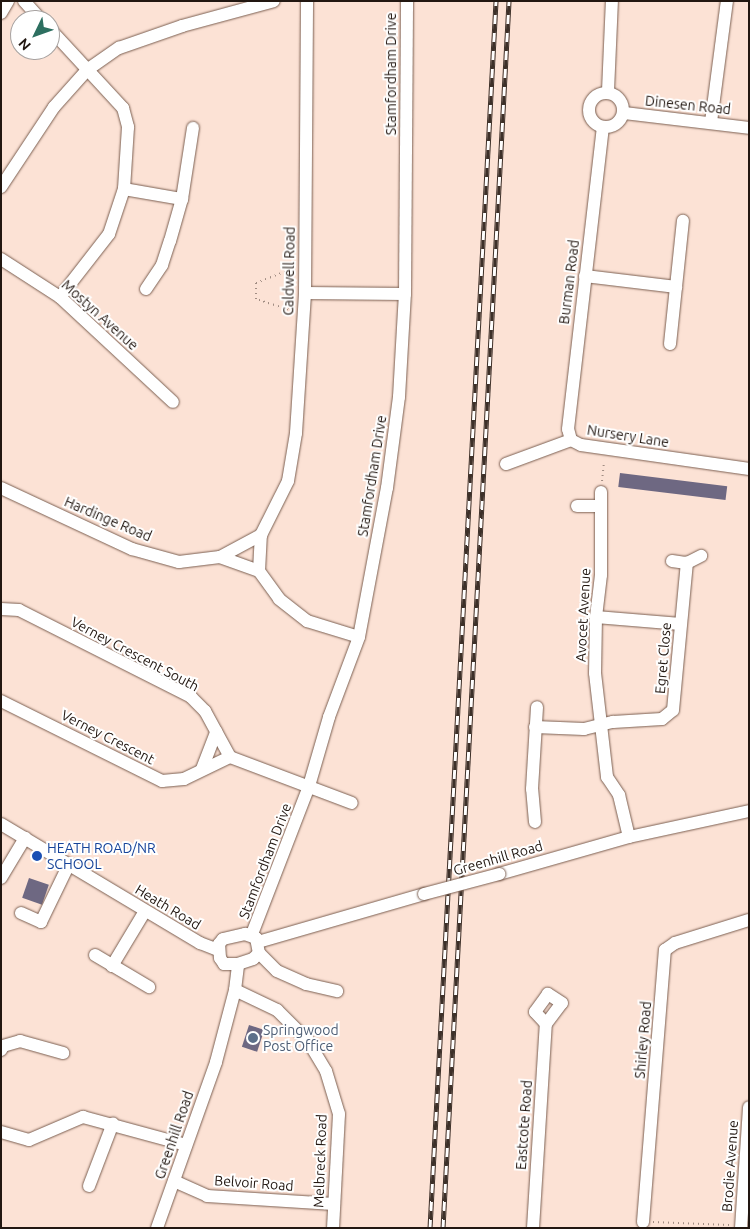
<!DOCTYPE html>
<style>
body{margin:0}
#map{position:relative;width:750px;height:1229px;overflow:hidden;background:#fce2d5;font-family:Ubuntu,sans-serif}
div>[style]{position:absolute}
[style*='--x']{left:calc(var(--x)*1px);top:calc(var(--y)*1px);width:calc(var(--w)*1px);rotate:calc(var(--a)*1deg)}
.building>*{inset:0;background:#6e6882;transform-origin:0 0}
.path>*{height:2px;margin-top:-1px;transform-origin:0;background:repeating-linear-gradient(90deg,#a18d83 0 1px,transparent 0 5px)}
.roads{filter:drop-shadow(0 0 1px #7b5f51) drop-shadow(0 0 1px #7b5f51)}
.minor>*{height:12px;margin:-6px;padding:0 6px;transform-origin:6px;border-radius:6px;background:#fff}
.minor>.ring{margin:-6px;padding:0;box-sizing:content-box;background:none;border:12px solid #fff;border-radius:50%}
.rail>*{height:5px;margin-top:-2.5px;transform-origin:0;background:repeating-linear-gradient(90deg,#fff 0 9px,#3d3029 0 18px);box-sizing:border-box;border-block:1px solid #3d3029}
.bridges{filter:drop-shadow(0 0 1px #7b5f51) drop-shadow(0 0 1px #7b5f51)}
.minor-bridge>*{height:12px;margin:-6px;padding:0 6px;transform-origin:6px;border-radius:6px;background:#fff}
.dots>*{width:14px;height:14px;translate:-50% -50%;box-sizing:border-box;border:2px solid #fff;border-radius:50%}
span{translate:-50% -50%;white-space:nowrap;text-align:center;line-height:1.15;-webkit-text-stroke:4px #fff;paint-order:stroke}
.street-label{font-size:14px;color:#221711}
.transit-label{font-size:14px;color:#164399}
.left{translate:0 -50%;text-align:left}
.service-label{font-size:14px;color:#4e5e75}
.frame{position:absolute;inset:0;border:2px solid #221711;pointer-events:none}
.north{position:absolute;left:10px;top:10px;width:50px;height:50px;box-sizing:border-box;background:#fff;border:1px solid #a7a2a0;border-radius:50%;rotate:228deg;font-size:14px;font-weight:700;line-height:20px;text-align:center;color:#221711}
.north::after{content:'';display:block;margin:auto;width:18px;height:22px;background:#2d6f60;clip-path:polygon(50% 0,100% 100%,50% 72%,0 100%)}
</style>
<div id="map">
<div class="building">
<i style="left:620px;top:473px;width:108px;height:14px;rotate:7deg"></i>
<i style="left:29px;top:878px;width:21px;height:21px;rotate:19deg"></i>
<i style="left:249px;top:1025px;width:16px;height:23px;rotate:18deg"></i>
</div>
<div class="path">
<i style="--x:293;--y:311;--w:39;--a:-162"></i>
<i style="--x:256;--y:299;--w:16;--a:-90"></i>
<i style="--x:256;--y:283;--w:41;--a:-21.5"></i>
<i style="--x:602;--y:481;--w:20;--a:-84"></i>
<i style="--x:653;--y:1222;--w:76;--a:2.3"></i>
</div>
<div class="roads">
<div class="minor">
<i style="--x:24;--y:1;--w:25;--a:48"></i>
<i style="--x:1;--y:13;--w:14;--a:-60"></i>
<i style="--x:50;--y:29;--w:108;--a:47.3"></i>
<i style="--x:123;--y:108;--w:20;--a:75"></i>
<i style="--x:128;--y:127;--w:62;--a:93.7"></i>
<i style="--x:124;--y:189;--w:47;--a:108.4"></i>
<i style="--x:109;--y:234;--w:80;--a:127.9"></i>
<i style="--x:608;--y:91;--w:90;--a:-87.5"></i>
<i class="ring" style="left:589px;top:93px;width:22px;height:22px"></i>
<i style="--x:624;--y:113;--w:126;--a:6.8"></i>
<i style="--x:711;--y:122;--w:122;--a:-82.5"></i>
<i style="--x:1;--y:187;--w:96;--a:-56.5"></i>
<i style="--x:54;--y:107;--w:50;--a:-48.3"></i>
<i style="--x:87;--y:70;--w:39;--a:-35"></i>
<i style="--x:119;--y:48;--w:67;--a:-19.2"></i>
<i style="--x:182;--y:26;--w:95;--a:-15.2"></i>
<i style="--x:124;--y:189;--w:59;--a:9.8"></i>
<i style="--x:1;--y:259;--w:70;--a:32.8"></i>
<i style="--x:60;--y:297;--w:154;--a:42.9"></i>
<i style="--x:585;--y:276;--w:92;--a:6.9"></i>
<i style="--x:146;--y:289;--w:29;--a:-56"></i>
<i style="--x:162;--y:265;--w:25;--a:-72"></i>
<i style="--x:170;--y:241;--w:44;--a:-74.1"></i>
<i style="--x:182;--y:199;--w:72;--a:-81.2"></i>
<i style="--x:305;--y:293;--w:100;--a:0.6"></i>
<i style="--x:670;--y:344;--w:124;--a:-84"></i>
<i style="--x:571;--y:440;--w:11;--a:-105"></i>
<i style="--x:568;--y:429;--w:303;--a:-83.4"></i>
<i style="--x:506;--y:464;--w:69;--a:-20.3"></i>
<i style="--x:571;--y:440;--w:11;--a:27"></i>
<i style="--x:581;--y:445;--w:170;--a:8.1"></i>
<i style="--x:1;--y:488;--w:145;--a:25"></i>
<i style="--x:132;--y:549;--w:49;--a:15.5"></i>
<i style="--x:179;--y:562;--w:41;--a:-7"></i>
<i style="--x:220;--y:557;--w:41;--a:19.7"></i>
<i style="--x:259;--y:571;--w:34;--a:54"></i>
<i style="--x:279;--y:599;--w:36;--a:38"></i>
<i style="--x:307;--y:621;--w:54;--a:17.1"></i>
<i style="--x:601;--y:492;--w:83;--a:90"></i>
<i style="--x:601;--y:575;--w:42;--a:96.8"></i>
<i style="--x:596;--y:617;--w:56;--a:91"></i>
<i style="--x:595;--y:673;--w:105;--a:83.4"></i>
<i style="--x:607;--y:777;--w:22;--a:56"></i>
<i style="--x:619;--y:795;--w:43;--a:76.6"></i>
<i style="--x:577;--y:506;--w:24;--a:0"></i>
<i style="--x:220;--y:557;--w:47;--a:-28.2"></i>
<i style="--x:261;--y:535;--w:60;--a:-63.4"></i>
<i style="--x:288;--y:481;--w:49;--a:-80.5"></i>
<i style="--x:296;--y:433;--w:140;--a:-86.3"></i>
<i style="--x:305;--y:293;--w:292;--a:-89.6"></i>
<i style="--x:672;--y:561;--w:15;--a:8"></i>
<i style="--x:687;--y:563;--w:16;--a:-27"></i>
<i style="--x:259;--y:571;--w:36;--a:-87"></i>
<i style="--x:1;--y:609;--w:18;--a:3"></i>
<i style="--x:19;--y:610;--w:193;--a:26.8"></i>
<i style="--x:191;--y:697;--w:20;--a:45"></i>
<i style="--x:205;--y:711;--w:52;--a:61.5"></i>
<i style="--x:596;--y:617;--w:85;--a:4.7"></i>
<i style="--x:1;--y:701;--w:180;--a:26.4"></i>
<i style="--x:162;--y:781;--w:22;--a:-5"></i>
<i style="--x:184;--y:779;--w:51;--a:-25.6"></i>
<i style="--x:230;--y:757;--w:130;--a:20.7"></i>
<i style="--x:535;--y:727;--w:49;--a:2.3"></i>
<i style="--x:584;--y:729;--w:30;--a:-14"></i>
<i style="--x:613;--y:722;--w:49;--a:-3.5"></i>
<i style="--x:662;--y:719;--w:14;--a:-39"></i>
<i style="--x:673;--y:710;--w:148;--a:-84.6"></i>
<i style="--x:202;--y:769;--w:40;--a:-69"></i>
<i style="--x:535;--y:822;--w:33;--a:-95"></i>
<i style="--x:532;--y:789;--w:82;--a:-86.5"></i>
<i style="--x:1;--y:824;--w:232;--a:30.9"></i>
<i style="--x:200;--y:943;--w:19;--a:21"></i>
<i style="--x:499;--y:874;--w:135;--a:-15.9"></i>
<i style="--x:629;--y:837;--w:123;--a:-12.2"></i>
<i style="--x:1;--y:878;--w:47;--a:-59"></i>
<i style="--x:21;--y:913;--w:22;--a:24"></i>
<i style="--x:41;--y:922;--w:64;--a:-64.2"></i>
<i style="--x:245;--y:934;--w:12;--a:20"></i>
<i style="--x:256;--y:938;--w:15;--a:79"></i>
<i style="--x:259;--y:953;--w:8;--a:135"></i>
<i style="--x:253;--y:959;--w:16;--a:162"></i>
<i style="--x:238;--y:964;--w:14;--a:180"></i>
<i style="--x:224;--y:964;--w:7;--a:-124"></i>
<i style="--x:220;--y:958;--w:14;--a:-94"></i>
<i style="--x:219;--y:944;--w:6;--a:-51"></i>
<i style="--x:223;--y:939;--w:23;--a:-13"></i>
<i style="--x:252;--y:934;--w:159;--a:-68.9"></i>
<i style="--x:309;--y:786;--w:72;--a:-73.8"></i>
<i style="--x:329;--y:717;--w:85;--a:-69.4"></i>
<i style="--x:359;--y:637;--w:152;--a:-79.4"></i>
<i style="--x:387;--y:488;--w:92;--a:-82.5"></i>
<i style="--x:399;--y:397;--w:103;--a:-86.7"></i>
<i style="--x:405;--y:294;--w:293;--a:-89.6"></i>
<i style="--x:258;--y:942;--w:173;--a:-16.1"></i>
<i style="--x:259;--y:953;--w:25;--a:45"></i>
<i style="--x:277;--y:971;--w:32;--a:24"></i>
<i style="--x:306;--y:984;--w:32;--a:13"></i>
<i style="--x:95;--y:955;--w:63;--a:30.7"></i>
<i style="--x:112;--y:966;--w:64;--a:-59"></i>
<i style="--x:235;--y:990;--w:47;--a:25.5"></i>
<i style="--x:277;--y:1010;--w:44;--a:45"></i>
<i style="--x:308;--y:1041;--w:35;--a:59"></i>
<i style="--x:326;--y:1071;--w:45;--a:73.2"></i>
<i style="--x:339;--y:1114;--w:114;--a:93"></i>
<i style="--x:1;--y:1050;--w:4;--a:-63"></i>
<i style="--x:3;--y:1046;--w:18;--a:-16"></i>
<i style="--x:20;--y:1041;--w:45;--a:15.6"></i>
<i style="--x:1;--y:1132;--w:29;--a:16"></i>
<i style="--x:29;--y:1140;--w:59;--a:-23.1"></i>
<i style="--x:83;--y:1117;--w:107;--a:15.2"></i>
<i style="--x:174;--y:1181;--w:36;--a:24"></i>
<i style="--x:207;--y:1196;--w:127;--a:3.6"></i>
<i style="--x:89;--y:1186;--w:67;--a:-69.1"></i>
<i style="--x:643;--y:1222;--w:273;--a:-85.4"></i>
<i style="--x:665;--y:950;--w:12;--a:-35"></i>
<i style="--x:675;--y:943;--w:77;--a:-17.3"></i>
<i style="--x:157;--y:1228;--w:176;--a:-70.4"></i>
<i style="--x:216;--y:1062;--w:74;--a:-75.2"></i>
<i style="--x:235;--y:990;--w:26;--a:-83"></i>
<i style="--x:533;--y:1228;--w:204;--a:-86.4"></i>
<i style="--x:546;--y:1024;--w:26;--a:-53"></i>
<i style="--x:562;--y:1003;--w:17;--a:-147"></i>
<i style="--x:548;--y:994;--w:22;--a:126"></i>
<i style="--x:535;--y:1012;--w:16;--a:47"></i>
<i style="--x:741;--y:1228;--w:121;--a:-86.2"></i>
</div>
</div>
<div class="rail">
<i style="--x:430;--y:1228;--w:1229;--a:-86.92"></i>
<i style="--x:443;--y:1228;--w:1229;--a:-86.92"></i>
</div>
<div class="bridges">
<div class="minor-bridge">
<i style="--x:424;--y:894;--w:78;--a:-14.9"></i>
</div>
</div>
<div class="dots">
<i style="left:37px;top:856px;background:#1a4fb4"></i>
<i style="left:253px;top:1038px;background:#5c6f8a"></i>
</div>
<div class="street-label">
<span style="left:391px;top:74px;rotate:-90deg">Stamfordham Drive</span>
<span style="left:688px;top:105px;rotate:6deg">Dinesen Road</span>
<span style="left:289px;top:271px;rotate:-89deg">Caldwell Road</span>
<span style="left:569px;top:282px;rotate:-83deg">Burman Road</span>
<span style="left:100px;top:315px;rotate:42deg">Mostyn Avenue</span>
<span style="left:628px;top:436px;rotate:9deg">Nursery Lane</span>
<span style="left:372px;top:476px;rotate:-81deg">Stamfordham Drive</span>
<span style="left:108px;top:519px;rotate:23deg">Hardinge Road</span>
<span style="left:583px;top:615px;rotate:-87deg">Avocet Avenue</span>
<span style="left:135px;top:654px;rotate:28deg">Verney Crescent South</span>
<span style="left:663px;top:658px;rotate:-85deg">Egret Close</span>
<span style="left:108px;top:737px;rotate:27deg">Verney Crescent</span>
<span style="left:498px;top:858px;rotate:-16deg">Greenhill Road</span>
<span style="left:265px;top:861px;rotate:-69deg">Stamfordham Drive</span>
<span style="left:168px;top:907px;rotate:31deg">Heath Road</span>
<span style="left:643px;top:1040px;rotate:-85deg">Shirley Road</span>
<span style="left:524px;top:1125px;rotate:-86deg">Eastcote Road</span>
<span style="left:174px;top:1135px;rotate:-71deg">Greenhill Road</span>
<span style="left:320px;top:1161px;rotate:-88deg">Melbreck Road</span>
<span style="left:730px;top:1166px;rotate:-86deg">Brodie Avenue</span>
<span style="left:254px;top:1183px;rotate:4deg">Belvoir Road</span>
</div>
<div class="transit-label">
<span class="left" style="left:47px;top:856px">HEATH ROAD/NR<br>SCHOOL</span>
</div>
<div class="service-label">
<span class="left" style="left:263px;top:1038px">Springwood<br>Post Office</span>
</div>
<div class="frame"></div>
<div class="north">N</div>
</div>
